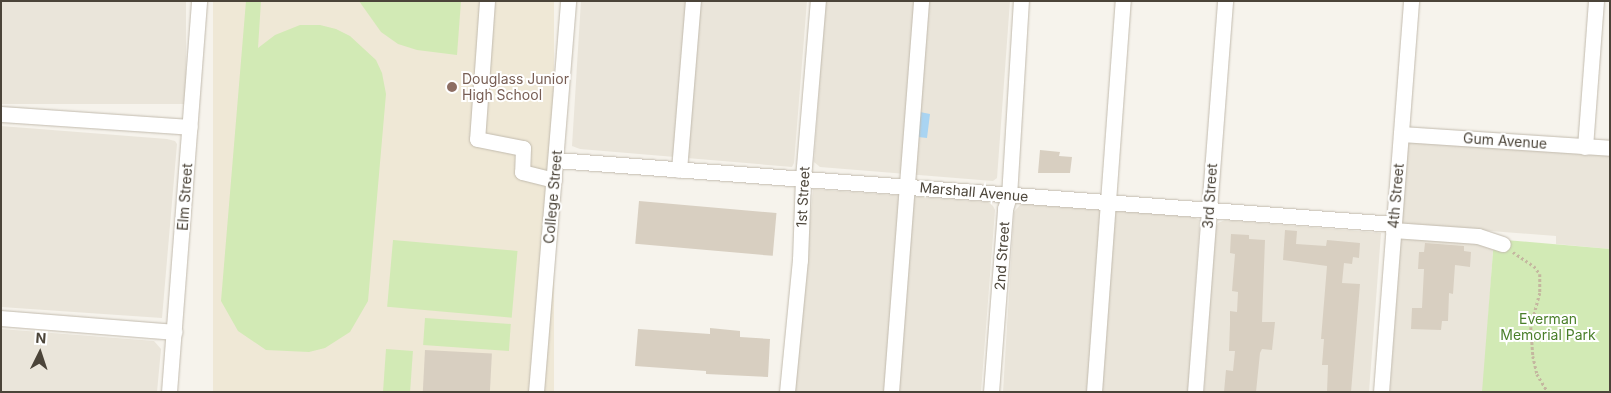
<!DOCTYPE html>
<style>
body{margin:0}
#map{position:relative;width:1611px;height:393px;overflow:hidden;background:#f6f3ec;font-family:Inter,sans-serif}
div>[style]{position:absolute}
[style*='--x']{left:calc(var(--x)*1px);top:calc(var(--y)*1px);width:calc(var(--w)*1px);rotate:calc(var(--a)*1deg)}
.residential>*{inset:0;background:#eae5da;transform-origin:0 0}
.education>*{inset:0;background:#efe8d6;transform-origin:0 0}
.green>*{inset:0;background:#d2eab5;transform-origin:0 0}
.water>*{inset:0;background:#a9d4f2}
.building>*{inset:0;background:#d8cfc1;transform-origin:0 0}
.path>*{height:2.5px;margin-top:-1.25px;transform-origin:0;background:repeating-linear-gradient(90deg,#c4b79f 0 2.5px,transparent 0 5px)}
.roads{filter:drop-shadow(0 0 1px #c2bbae) drop-shadow(0 0 1px #c2bbae)}
.minor>*{height:15px;margin:-7.5px;padding:0 7.5px;transform-origin:7.5px;border-radius:7.5px;background:#fff}
.dots>*{width:14px;height:14px;translate:-50% -50%;box-sizing:border-box;border:2px solid #fff;border-radius:50%}
span{translate:-50% -50%;white-space:nowrap;text-align:center;line-height:1.15;-webkit-text-stroke:4px #fff;paint-order:stroke}
.education-label{font-size:14px;color:#785e54}
.left{translate:0 -50%;text-align:left}
.street-label{font-size:14px;color:#4b4439}
.park-label{font-size:14px;color:#4a7f2a}
.frame{position:absolute;inset:0;border:2px solid #4b4439;pointer-events:none}
.north{position:absolute;left:15px;top:328px;width:50px;height:50px;-webkit-text-stroke:4px #fff;paint-order:stroke;rotate:4deg;font-size:14px;font-weight:700;line-height:20px;text-align:center;color:#4b4439}
.north::after{content:'';display:block;margin:auto;width:18px;height:22px;background:#4b4439;clip-path:polygon(50% 0,100% 100%,50% 72%,0 100%)}
</style>
<div id="map">
<div class="residential">
<i style="left:1px;top:1px;width:185px;height:103px"></i>
<i style="clip-path:polygon(581px 1px,807px 1px,794px 163px,792px 167px,580px 149px,572px 146px)"></i>
<i style="clip-path:polygon(825px 1px,1010px 1px,997px 178px,993px 181px,820px 167px,814px 162px)"></i>
<i style="clip-path:polygon(1px 126px,167px 139px,175px 141px,177px 144px,162px 318px,1px 307px)"></i>
<i style="clip-path:polygon(1413px 141px,1610px 156px,1610px 249px,1556px 244px,1556px 236px,1401px 224px,1408px 144px)"></i>
<i style="clip-path:polygon(813px 189px,988px 202px,993px 206px,995px 210px,981px 392px,795px 392px)"></i>
<i style="clip-path:polygon(1026px 204px,1193px 217px,1200px 220px,1188px 392px,1003px 392px,1014px 212px,1020px 205px)"></i>
<i style="clip-path:polygon(1225px 220px,1381px 233px,1369px 392px,1204px 392px,1215px 229px,1218px 223px)"></i>
<i style="left:1401px;top:233px;width:93px;height:159px;rotate:4deg"></i>
<i style="clip-path:polygon(1px 329px,154px 341px,161px 349px,157px 392px,1px 392px)"></i>
</div>
<div class="education">
<i style="left:213px;top:1px;width:341px;height:392px"></i>
</div>
<div class="green">
<i style="clip-path:polygon(246px 1px,261px 1px,258px 48px,275px 35px,300px 25px,320px 25px,336px 29px,350px 36px,376px 60px,382px 73px,386px 94px,368px 301px,350px 332px,325px 348px,309px 352px,266px 350px,238px 331px,221px 301px)"></i>
<i style="clip-path:polygon(359px 1px,461px 1px,457px 55px,417px 50px,398px 44px,381px 32px)"></i>
<i style="clip-path:polygon(1494px 239px,1610px 249px,1610px 392px,1482px 392px)"></i>
<i style="left:393px;top:240px;width:125px;height:67px;rotate:5deg"></i>
<i style="left:425px;top:318px;width:86px;height:27px;rotate:4deg"></i>
<i style="left:386px;top:349px;width:27px;height:43px;rotate:4deg"></i>
</div>
<div class="water">
<i style="clip-path:polygon(920px 112px,930px 114px,927px 138px,918px 137px)"></i>
</div>
<div class="building">
<i style="clip-path:polygon(1040px 150px,1060px 152px,1059px 156px,1072px 157px,1070px 173px,1038px 173px)"></i>
<i style="left:639px;top:201px;width:138px;height:43px;rotate:5deg"></i>
<i style="clip-path:polygon(1285px 230px,1297px 231px,1296px 244px,1326px 246px,1327px 240px,1360px 243px,1359px 258px,1353px 257px,1352px 264px,1344px 263px,1342px 283px,1360px 284px,1351px 392px,1327px 392px,1328px 365px,1322px 365px,1324px 339px,1321px 339px,1327px 266px,1283px 260px)"></i>
<i style="clip-path:polygon(1231px 234px,1249px 235px,1249px 239px,1265px 240px,1262px 322px,1275px 322px,1272px 350px,1262px 349px,1260px 353px,1256px 392px,1224px 392px,1226px 370px,1233px 371px,1235px 351px,1229px 351px,1230px 324px,1230px 311px,1237px 312px,1238px 292px,1232px 291px,1235px 254px,1230px 253px)"></i>
<i style="clip-path:polygon(1425px 243px,1464px 246px,1464px 251px,1471px 252px,1470px 267px,1455px 265px,1453px 294px,1449px 293px,1448px 321px,1442px 321px,1441px 330px,1411px 329px,1412px 308px,1422px 308px,1424px 269px,1418px 269px,1419px 252px,1424px 252px)"></i>
<i style="clip-path:polygon(710px 328px,740px 331px,740px 337px,770px 339px,768px 377px,706px 374px,706px 371px,635px 366px,638px 329px,710px 334px)"></i>
<i style="left:425px;top:350px;width:67px;height:42px;rotate:3deg"></i>
</div>
<div class="path">
<i style="--x:1513;--y:252;--w:25;--a:34"></i>
<i style="--x:1534;--y:266;--w:10;--a:53"></i>
<i style="--x:1540;--y:274;--w:19;--a:90"></i>
<i style="--x:1540;--y:293;--w:35;--a:105"></i>
<i style="--x:1531;--y:327;--w:29;--a:86"></i>
<i style="--x:1533;--y:356;--w:18;--a:77"></i>
<i style="--x:1537;--y:374;--w:21;--a:59"></i>
</div>
<div class="roads">
<div class="minor">
<i style="--x:487;--y:1;--w:138;--a:94.1"></i>
<i style="--x:477;--y:139;--w:47;--a:11.1"></i>
<i style="--x:523;--y:148;--w:24;--a:92"></i>
<i style="--x:522;--y:172;--w:33;--a:14"></i>
<i style="--x:1;--y:114;--w:189;--a:3.9"></i>
<i style="--x:1401;--y:134;--w:209;--a:3.8"></i>
<i style="--x:1585;--y:147;--w:146;--a:-85.7"></i>
<i style="--x:556;--y:160;--w:839;--a:4.37"></i>
<i style="--x:679;--y:170;--w:170;--a:-85.3"></i>
<i style="--x:1393;--y:230;--w:85;--a:4"></i>
<i style="--x:1478;--y:236;--w:26;--a:18"></i>
<i style="--x:1;--y:318;--w:174;--a:4.6"></i>
<i style="--x:169;--y:392;--w:392;--a:-85.6"></i>
<i style="--x:536;--y:392;--w:392;--a:-85.3"></i>
<i style="--x:787;--y:392;--w:133;--a:-84.4"></i>
<i style="--x:800;--y:260;--w:82;--a:-87.9"></i>
<i style="--x:803;--y:178;--w:178;--a:-85.2"></i>
<i style="--x:891;--y:392;--w:392;--a:-85.6"></i>
<i style="--x:991;--y:392;--w:184;--a:-85.6"></i>
<i style="--x:1005;--y:209;--w:14;--a:-73"></i>
<i style="--x:1009;--y:196;--w:195;--a:-86.5"></i>
<i style="--x:1094;--y:392;--w:392;--a:-85.8"></i>
<i style="--x:1195;--y:392;--w:392;--a:-85.6"></i>
<i style="--x:1381;--y:392;--w:392;--a:-85.6"></i>
</div>
</div>
<div class="dots">
<i style="left:452px;top:87px;background:#8d6e63"></i>
</div>
<div class="education-label">
<span class="left" style="left:462px;top:87px">Douglass Junior<br>High School</span>
</div>
<div class="street-label">
<span style="left:1505px;top:141px;rotate:4deg">Gum Avenue</span>
<span style="left:974px;top:192px;rotate:5deg">Marshall Avenue</span>
<span style="left:1210px;top:196px;rotate:-86deg">3rd Street</span>
<span style="left:1396px;top:196px;rotate:-85deg">4th Street</span>
<span style="left:185px;top:197px;rotate:-86deg">Elm Street</span>
<span style="left:553px;top:197px;rotate:-85deg">College Street</span>
<span style="left:803px;top:197px;rotate:-87deg">1st Street</span>
<span style="left:1002px;top:256px;rotate:-86deg">2nd Street</span>
</div>
<div class="park-label">
<span style="left:1548px;top:327px">Everman<br>Memorial Park</span>
</div>
<div class="frame"></div>
<div class="north">N</div>
</div>
